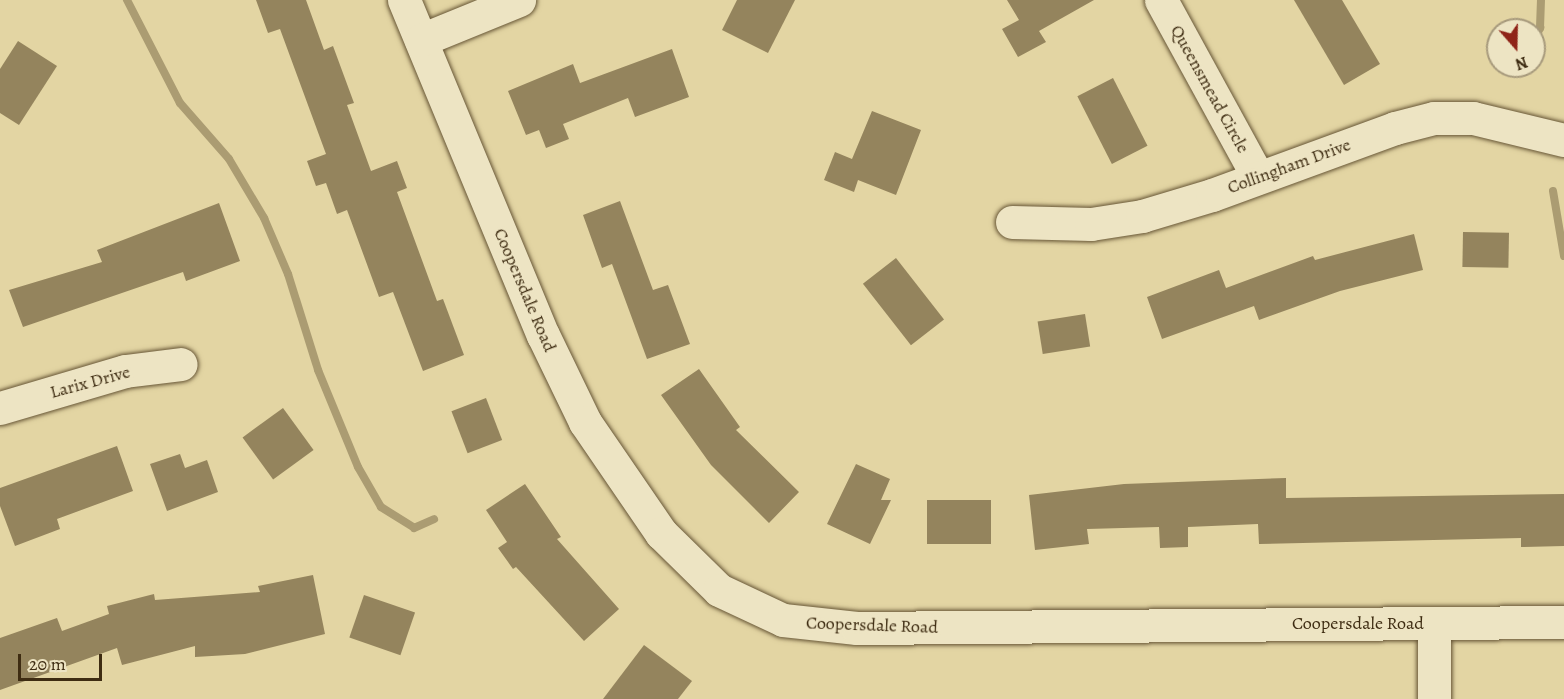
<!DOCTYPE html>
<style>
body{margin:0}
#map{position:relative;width:1564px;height:699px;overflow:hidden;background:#e3d5a3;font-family:Alegreya,serif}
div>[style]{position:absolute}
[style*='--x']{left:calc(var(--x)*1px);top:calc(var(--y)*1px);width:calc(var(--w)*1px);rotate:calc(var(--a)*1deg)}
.stream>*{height:8px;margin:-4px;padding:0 4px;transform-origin:4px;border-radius:4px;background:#ab9c72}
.building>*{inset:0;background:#94845d;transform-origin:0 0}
.roads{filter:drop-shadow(0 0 2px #675636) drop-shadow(0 0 2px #675636)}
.minor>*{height:33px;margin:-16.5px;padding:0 16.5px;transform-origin:16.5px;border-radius:16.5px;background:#ede4c3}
span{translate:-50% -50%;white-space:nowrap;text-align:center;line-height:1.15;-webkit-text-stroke:5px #ede4c3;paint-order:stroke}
.street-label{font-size:18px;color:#3e2c12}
.north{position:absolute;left:1486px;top:18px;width:60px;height:60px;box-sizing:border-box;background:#ede4c3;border:2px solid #a79a7c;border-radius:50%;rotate:160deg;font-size:16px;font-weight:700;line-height:24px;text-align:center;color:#3e2c12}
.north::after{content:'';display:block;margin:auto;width:21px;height:27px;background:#8f2418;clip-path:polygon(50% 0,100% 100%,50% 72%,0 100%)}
.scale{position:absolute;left:18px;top:654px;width:84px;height:27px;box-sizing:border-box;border:3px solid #3e2c12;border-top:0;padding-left:8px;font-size:18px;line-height:21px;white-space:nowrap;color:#3e2c12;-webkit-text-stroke:4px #ede4c3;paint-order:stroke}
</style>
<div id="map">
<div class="stream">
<i style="--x:127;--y:0;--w:116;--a:62.8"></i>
<i style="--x:180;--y:103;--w:74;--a:48.8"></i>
<i style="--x:229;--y:159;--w:69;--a:59.3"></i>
<i style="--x:264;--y:218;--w:61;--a:66.8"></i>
<i style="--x:288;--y:274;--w:101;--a:72.6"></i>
<i style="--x:318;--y:370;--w:105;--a:67.6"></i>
<i style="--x:358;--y:467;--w:46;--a:60.1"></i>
<i style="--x:381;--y:507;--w:39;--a:32"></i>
<i style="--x:414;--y:528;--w:22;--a:-24"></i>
<i style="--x:1534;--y:39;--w:13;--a:-61"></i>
<i style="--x:1540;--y:28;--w:28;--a:-88"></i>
<i style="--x:1553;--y:191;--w:66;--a:80.4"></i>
</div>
<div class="building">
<i style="clip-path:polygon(256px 0,306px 0,324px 50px,333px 46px,354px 103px,347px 105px,371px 171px,397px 161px,407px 188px,397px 192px,437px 301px,443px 299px,464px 355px,423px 371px,393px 292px,379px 297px,347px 210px,337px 214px,326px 183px,316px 186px,307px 161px,326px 154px,280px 29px,268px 33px)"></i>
<i style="clip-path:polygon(737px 0,795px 0,768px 53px,722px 30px)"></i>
<i style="clip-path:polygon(1007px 0,1094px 0,1039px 31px,1046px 42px,1018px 57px,1002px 29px,1019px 20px)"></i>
<i style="clip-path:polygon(1294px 0,1342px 0,1380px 64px,1344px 85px)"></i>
<i style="clip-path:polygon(18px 41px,57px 66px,19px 125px,0 113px,0 69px)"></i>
<i style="clip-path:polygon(672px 49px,689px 97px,635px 117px,628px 98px,563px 124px,569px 139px,546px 148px,539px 130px,526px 135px,508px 91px,573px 64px,580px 83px)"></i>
<i style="left:1113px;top:78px;width:76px;height:40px;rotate:63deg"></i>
<i style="clip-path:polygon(872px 111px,921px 130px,896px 195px,858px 180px,854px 192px,824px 180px,835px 152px,852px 159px)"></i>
<i style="clip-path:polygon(620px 201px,653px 290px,668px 285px,690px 344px,647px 359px,612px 264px,602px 268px,583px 215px)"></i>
<i style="clip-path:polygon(219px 203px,240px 261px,186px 281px,183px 272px,23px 327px,9px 290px,102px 262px,97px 250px)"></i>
<i style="left:1463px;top:232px;width:46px;height:35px;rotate:1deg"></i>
<i style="clip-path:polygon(1414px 234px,1423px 270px,1340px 291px,1259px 320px,1254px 306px,1162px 339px,1147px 297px,1219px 270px,1226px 288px,1313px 256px,1315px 260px)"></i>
<i style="left:896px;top:258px;width:78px;height:42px;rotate:52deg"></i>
<i style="left:1085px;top:314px;width:33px;height:48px;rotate:81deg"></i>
<i style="clip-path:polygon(699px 369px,740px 427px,736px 430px,799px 492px,769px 523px,711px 465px,661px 395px)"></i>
<i style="left:486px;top:398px;width:45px;height:37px;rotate:69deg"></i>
<i style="left:283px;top:408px;width:52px;height:50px;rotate:54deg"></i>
<i style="clip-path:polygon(117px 446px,133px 491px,57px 519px,60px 529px,15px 546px,0 506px,0 488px)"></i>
<i style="clip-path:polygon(180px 454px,185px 468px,207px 460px,218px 492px,167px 511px,150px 464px)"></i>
<i style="clip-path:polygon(856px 464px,890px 479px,881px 500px,891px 500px,870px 544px,827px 524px)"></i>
<i style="clip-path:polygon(1286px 478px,1286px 498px,1564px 494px,1564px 546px,1521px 547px,1521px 538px,1259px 544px,1258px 524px,1188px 527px,1188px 547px,1160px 548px,1159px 527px,1087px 529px,1089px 544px,1035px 550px,1029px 495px,1124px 484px)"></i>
<i style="clip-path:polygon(525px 484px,561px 537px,557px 539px,619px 609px,584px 641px,516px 567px,513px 569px,498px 548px,507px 542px,486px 510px)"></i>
<i style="left:927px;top:500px;width:64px;height:44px"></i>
<i style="clip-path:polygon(313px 575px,325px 634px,245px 654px,195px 657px,195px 646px,122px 665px,117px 648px,0 690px,0 638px,57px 618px,62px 631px,109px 614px,107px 606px,154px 594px,155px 600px,260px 592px,258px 586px)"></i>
<i style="left:364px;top:595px;width:54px;height:45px;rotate:19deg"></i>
<i style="clip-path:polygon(644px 645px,692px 681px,678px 699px,603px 699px)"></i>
</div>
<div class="roads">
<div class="minor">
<i style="--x:404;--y:0;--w:363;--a:67.5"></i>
<i style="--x:543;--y:335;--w:97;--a:64.2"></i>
<i style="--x:585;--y:422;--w:135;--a:55.6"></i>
<i style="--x:661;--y:533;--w:81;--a:44.5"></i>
<i style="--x:719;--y:590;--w:71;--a:25.1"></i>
<i style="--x:783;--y:620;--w:74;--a:6.2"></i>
<i style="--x:857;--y:628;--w:707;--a:-0.49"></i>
<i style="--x:1161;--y:0;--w:202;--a:61.3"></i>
<i style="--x:421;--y:40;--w:106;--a:-22.2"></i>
<i style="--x:1012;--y:222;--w:79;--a:1.5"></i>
<i style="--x:1091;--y:224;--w:52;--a:-8.9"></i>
<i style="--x:1142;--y:216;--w:73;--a:-16.7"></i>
<i style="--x:1212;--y:195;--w:195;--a:-20.1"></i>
<i style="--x:1395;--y:128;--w:40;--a:-14.4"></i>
<i style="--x:1434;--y:118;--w:39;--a:0"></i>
<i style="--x:1473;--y:118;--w:94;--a:13.6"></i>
<i style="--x:0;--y:408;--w:130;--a:-16.5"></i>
<i style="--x:125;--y:371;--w:56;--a:-7.1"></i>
<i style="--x:1434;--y:699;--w:76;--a:-90"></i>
</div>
</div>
<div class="street-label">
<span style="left:1210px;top:89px;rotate:61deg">Queensmead Circle</span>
<span style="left:1289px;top:166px;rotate:-20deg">Collingham Drive</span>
<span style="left:525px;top:290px;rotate:67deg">Coopersdale Road</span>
<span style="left:90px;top:382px;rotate:-15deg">Larix Drive</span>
<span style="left:1358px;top:623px">Coopersdale Road</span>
<span style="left:872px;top:625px;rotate:2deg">Coopersdale Road</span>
</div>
<div class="north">N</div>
<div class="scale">20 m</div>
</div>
